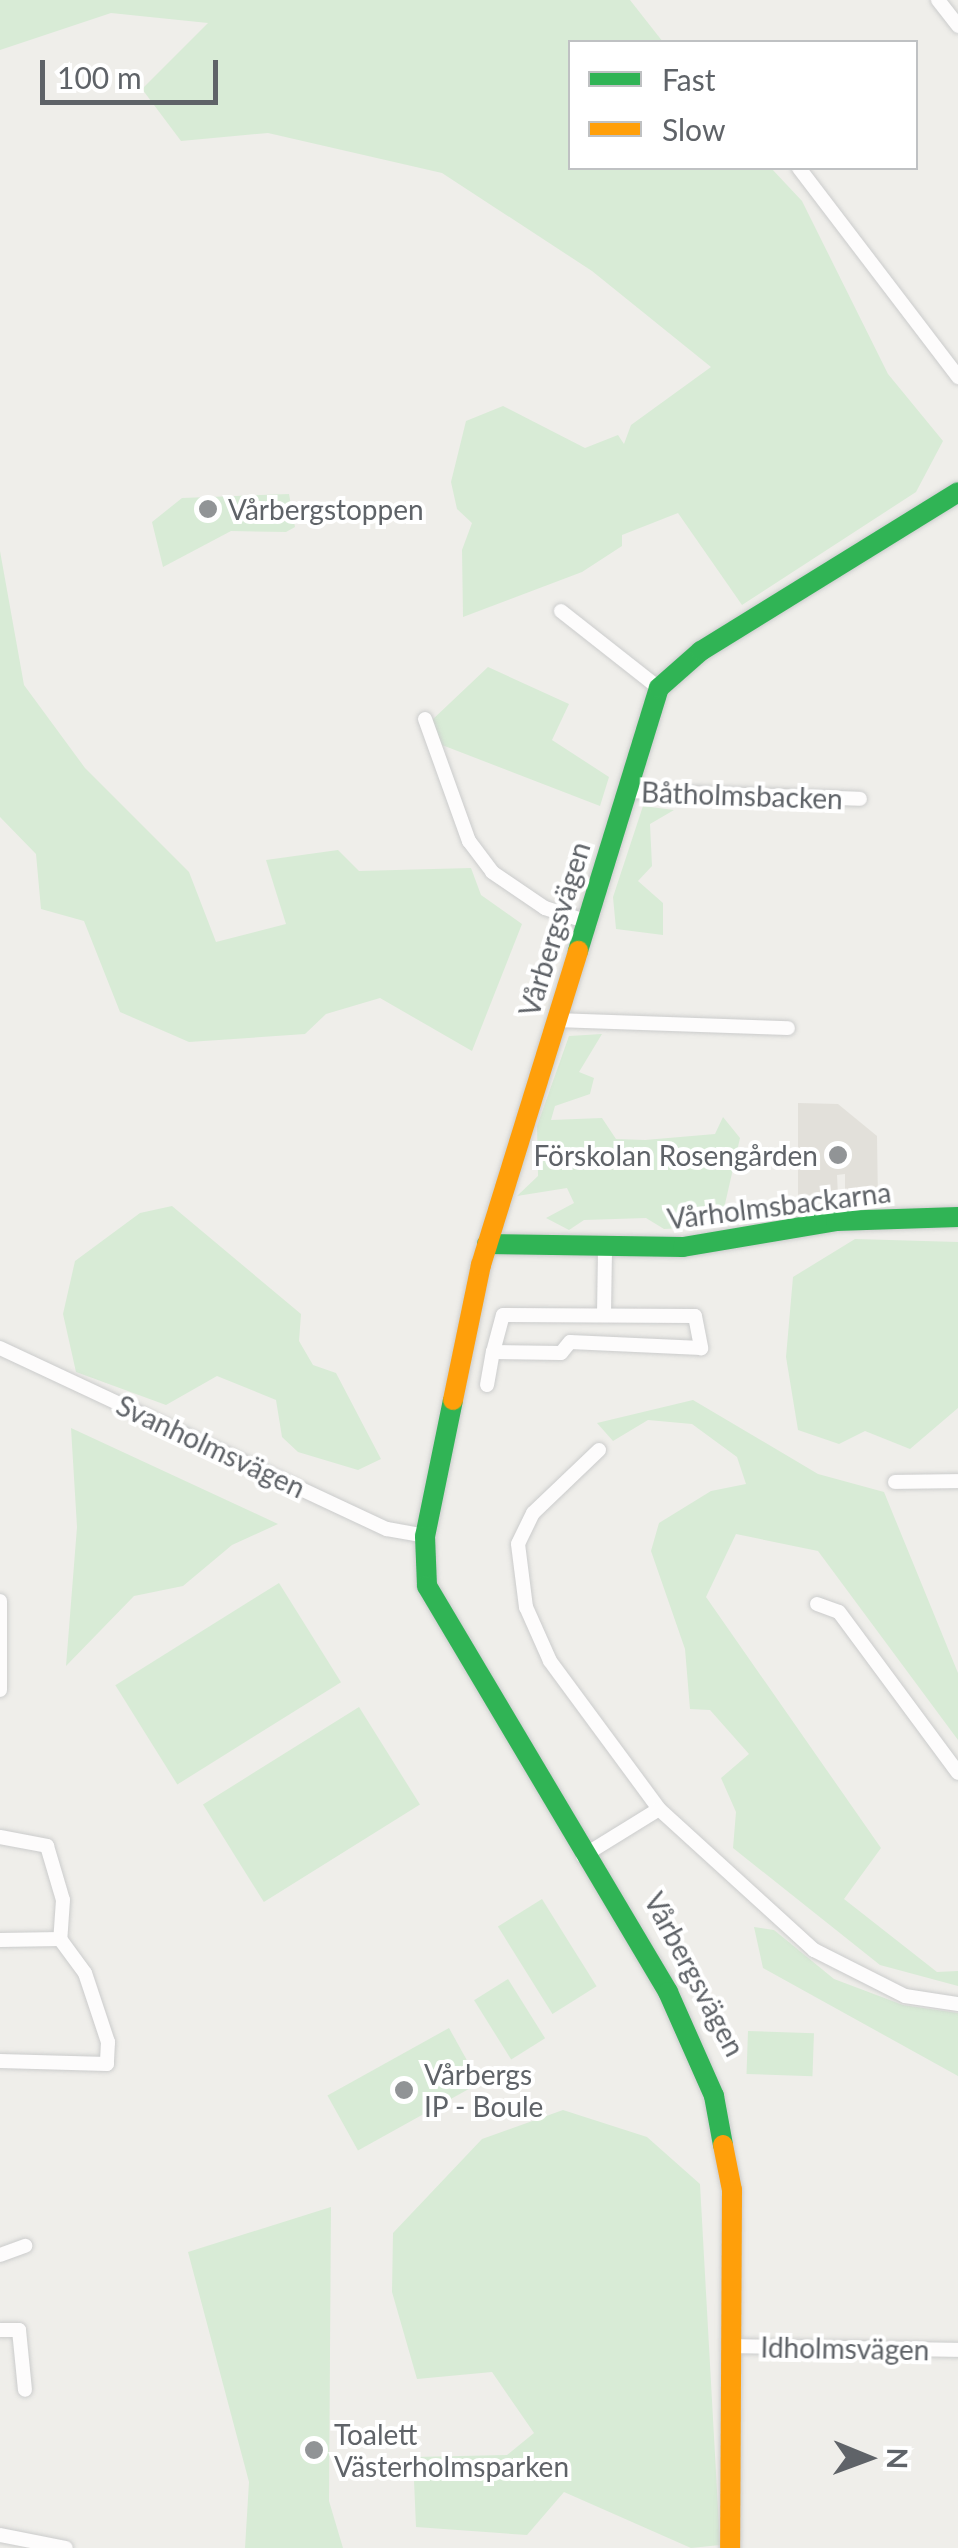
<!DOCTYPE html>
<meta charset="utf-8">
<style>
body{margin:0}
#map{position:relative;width:958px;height:2548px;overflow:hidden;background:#efeeea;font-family:Lato,sans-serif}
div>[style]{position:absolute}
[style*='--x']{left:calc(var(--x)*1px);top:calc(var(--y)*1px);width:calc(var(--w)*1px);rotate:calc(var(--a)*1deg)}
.education>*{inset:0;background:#e2e0da}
.green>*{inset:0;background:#d8ebd6;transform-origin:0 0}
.roads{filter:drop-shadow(0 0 2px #cbcccc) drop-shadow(0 0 2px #cbcccc)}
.street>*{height:14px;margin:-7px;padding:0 7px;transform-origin:7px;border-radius:7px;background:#fdfcfc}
.fast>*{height:20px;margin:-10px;padding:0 10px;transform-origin:10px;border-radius:10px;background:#30b455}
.slow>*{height:20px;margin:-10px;padding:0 10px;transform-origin:10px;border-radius:10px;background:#ff9f0a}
.dots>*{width:28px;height:28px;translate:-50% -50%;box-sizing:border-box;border:5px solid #fff;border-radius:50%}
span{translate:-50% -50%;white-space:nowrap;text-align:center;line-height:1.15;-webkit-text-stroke:8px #fff;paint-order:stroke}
.poi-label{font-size:28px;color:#5f6368}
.left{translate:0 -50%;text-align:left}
.right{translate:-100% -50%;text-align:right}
.street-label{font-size:28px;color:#5f6368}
.legend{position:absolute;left:568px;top:40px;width:350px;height:130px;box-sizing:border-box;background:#fff;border:2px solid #bfc1c3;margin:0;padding:12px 18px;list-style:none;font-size:30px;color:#5f6368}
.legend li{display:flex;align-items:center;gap:20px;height:50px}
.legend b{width:50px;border:2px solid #bfc1c3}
.north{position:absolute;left:818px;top:2408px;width:100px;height:100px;-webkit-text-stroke:8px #fff;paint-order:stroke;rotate:91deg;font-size:28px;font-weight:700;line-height:40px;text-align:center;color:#5f6368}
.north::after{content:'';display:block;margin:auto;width:35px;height:45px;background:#5f6368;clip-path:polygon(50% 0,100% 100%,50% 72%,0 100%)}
.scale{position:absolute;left:40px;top:60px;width:178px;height:45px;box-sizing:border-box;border:5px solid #5f6368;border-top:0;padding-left:12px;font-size:30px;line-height:35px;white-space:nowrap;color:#5f6368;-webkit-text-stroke:8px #fff;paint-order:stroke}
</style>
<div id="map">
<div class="education">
<i style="clip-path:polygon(798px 1103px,838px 1104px,877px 1136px,878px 1202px,845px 1200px,845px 1174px,837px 1175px,838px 1195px,798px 1196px)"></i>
</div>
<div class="green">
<i style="clip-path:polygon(0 0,630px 0,663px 42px,570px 42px,570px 168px,771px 168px,802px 201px,888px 374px,943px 441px,916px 492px,742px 605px,678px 513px,622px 535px,622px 546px,582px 572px,463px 617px,462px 550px,472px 523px,457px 509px,451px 482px,466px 421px,503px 406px,585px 448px,618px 435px,624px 444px,631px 425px,711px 367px,592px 271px,442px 173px,268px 133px,181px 141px,142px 89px,208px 23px,111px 13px,0 50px)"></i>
<i style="clip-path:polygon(289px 494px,295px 527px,286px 532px,231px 531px,163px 567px,152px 522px,182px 498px)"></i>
<i style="clip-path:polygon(0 551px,24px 685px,85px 768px,189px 872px,216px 942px,286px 924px,266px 860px,338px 850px,359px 871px,471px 868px,481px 895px,522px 924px,472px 1051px,380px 998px,326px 1014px,305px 1034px,189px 1042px,120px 1012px,84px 921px,41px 909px,36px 854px,0 817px)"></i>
<i style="clip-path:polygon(488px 667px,569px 704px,552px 740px,609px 777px,600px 806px,442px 745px,431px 721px)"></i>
<i style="clip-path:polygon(643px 806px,674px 810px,650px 824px,652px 866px,638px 881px,663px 903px,663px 935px,616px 929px,613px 897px)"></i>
<i style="clip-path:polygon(602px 1034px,579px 1072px,594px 1078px,590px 1094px,555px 1106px,551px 1120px,602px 1118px,616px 1139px,645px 1140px,715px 1134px,723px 1117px,740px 1138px,720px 1226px,664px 1229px,646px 1218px,584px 1220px,569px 1230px,546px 1218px,574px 1203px,567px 1188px,517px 1196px,538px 1176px,537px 1126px,569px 1036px)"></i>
<i style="clip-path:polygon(172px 1206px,301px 1314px,299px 1341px,313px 1365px,336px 1373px,381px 1459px,358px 1470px,298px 1452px,282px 1437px,276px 1400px,217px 1376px,166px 1405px,76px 1372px,63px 1314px,75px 1261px,140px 1213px)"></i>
<i style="clip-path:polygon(855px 1239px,958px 1242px,958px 1408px,910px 1449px,865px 1431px,839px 1444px,798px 1430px,786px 1357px,793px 1277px)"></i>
<i style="clip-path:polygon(693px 1400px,818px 1474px,884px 1492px,958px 1673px,958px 1740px,818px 1551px,736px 1534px,706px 1597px,881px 1848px,844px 1899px,937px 1972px,958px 1971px,958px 1986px,880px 1965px,733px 1848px,736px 1812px,721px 1778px,749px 1754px,710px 1710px,690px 1709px,685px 1649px,651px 1551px,659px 1523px,711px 1491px,746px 1484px,737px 1457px,692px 1424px,648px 1420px,613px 1441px,597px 1423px)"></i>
<i style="clip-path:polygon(71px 1428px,278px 1524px,232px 1545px,183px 1586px,134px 1596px,66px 1666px,77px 1527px)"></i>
<i style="left:279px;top:1583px;width:117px;height:193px;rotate:58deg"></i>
<i style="left:359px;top:1707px;width:115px;height:184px;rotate:58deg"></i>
<i style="left:542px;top:1899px;width:103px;height:52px;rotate:58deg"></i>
<i style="clip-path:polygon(754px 1927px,774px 1930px,834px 1979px,903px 2005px,958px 2013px,958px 2076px,763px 1968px)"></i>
<i style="left:508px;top:1979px;width:70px;height:40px;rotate:58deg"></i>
<i style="left:449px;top:2028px;width:63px;height:139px;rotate:61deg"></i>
<i style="left:748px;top:2031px;width:66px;height:43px;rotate:2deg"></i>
<i style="clip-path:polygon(563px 2110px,647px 2137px,700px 2184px,720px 2545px,691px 2548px,564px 2492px,527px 2535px,416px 2527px,413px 2457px,507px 2455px,534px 2433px,492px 2372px,417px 2379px,392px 2292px,393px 2233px,482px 2139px)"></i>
<i style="clip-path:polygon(331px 2207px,329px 2501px,343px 2548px,245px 2548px,249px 2482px,188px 2252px)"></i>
</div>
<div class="roads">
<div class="street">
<i style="--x:938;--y:0;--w:33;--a:52"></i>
<i style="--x:799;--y:168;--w:263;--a:52.7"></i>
<i style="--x:561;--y:611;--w:125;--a:38.2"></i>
<i style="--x:425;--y:719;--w:130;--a:70.2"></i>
<i style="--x:469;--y:841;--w:39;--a:53"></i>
<i style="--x:492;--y:872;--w:64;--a:34.2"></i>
<i style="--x:545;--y:908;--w:42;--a:18"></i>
<i style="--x:625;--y:791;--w:235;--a:1.9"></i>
<i style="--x:555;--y:1020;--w:233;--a:2"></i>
<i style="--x:604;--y:1314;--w:67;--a:-89.1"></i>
<i style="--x:503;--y:1315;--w:192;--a:0.3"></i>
<i style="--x:695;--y:1316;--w:33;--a:79"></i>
<i style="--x:701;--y:1348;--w:131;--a:-177.4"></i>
<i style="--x:570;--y:1342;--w:14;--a:129"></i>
<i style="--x:561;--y:1353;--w:68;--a:-179.2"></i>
<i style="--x:493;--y:1352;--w:38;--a:-75"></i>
<i style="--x:0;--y:1348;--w:427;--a:25.1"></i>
<i style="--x:387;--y:1529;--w:39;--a:10"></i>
<i style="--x:487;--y:1385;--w:34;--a:-80"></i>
<i style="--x:599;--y:1450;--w:91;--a:136.3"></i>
<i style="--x:533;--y:1513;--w:34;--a:116"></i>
<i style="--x:518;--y:1544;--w:64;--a:82.8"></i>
<i style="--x:526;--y:1607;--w:59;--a:66"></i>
<i style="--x:550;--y:1661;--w:184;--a:53.6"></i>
<i style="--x:659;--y:1809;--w:210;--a:42.3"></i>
<i style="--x:814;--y:1950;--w:102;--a:26.8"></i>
<i style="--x:905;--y:1996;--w:54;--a:8.6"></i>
<i style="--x:895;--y:1482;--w:63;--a:-0.9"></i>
<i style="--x:0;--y:1601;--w:89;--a:90"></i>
<i style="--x:817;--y:1604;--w:23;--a:20"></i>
<i style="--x:839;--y:1612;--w:200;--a:53.5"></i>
<i style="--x:0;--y:1837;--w:48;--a:10.8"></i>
<i style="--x:47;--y:1846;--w:56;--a:73.5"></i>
<i style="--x:63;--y:1900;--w:39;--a:94"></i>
<i style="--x:60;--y:1939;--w:42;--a:53.7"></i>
<i style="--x:85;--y:1973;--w:73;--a:71.6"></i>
<i style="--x:108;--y:2042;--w:22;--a:93"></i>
<i style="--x:107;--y:2064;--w:107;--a:-178.4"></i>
<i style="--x:583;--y:1856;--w:89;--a:-31.7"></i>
<i style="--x:0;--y:1940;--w:60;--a:-1"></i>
<i style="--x:0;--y:2255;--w:27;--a:-20"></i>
<i style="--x:0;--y:2330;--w:19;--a:0"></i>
<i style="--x:19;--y:2330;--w:60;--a:84.3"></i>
<i style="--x:733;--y:2346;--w:225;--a:1"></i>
<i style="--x:0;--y:2535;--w:67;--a:11.1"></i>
</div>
<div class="fast">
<i style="--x:578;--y:951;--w:275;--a:-72.9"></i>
<i style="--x:659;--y:688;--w:56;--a:-41.4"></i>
<i style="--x:701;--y:651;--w:302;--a:-31.7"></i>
<i style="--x:487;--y:1244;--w:196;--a:0.9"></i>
<i style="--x:683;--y:1247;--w:155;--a:-9.6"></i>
<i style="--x:836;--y:1221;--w:122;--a:-1.9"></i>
<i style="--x:453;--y:1400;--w:139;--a:101.6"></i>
<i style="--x:425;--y:1536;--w:50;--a:87.7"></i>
<i style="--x:427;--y:1586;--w:472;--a:59.3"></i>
<i style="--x:668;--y:1992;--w:114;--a:66.1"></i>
<i style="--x:714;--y:2096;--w:50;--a:79.6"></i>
</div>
<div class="slow">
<i style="--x:453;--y:1400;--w:138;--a:-78.3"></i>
<i style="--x:481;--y:1265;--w:329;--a:-72.8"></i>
<i style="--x:723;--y:2145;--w:46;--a:78.7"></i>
<i style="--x:732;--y:2190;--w:358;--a:90.3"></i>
</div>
</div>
<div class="dots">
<i style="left:208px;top:509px;background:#919496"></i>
<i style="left:838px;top:1155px;background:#919496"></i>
<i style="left:404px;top:2090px;background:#919496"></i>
<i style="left:314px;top:2450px;background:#919496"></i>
</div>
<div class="poi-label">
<span class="left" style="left:228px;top:509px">Vårbergstoppen</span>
<span class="right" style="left:818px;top:1155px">Förskolan Rosengården</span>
<span class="left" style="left:424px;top:2090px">Vårbergs<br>IP - Boule</span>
<span class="left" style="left:334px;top:2450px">Toalett<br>Västerholmsparken</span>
</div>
<div class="street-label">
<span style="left:742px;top:795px;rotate:2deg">Båtholmsbacken</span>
<span style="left:554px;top:929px;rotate:-73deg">Vårbergsvägen</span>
<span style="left:779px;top:1205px;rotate:-7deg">Vårholmsbackarna</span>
<span style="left:211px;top:1446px;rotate:25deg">Svanholmsvägen</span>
<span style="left:695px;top:1974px;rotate:62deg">Vårbergsvägen</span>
<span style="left:845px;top:2348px;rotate:1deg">Idholmsvägen</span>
</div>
<ul class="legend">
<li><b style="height:12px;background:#30b455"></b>Fast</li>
<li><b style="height:12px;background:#ff9f0a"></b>Slow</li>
</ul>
<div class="north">N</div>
<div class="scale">100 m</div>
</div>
